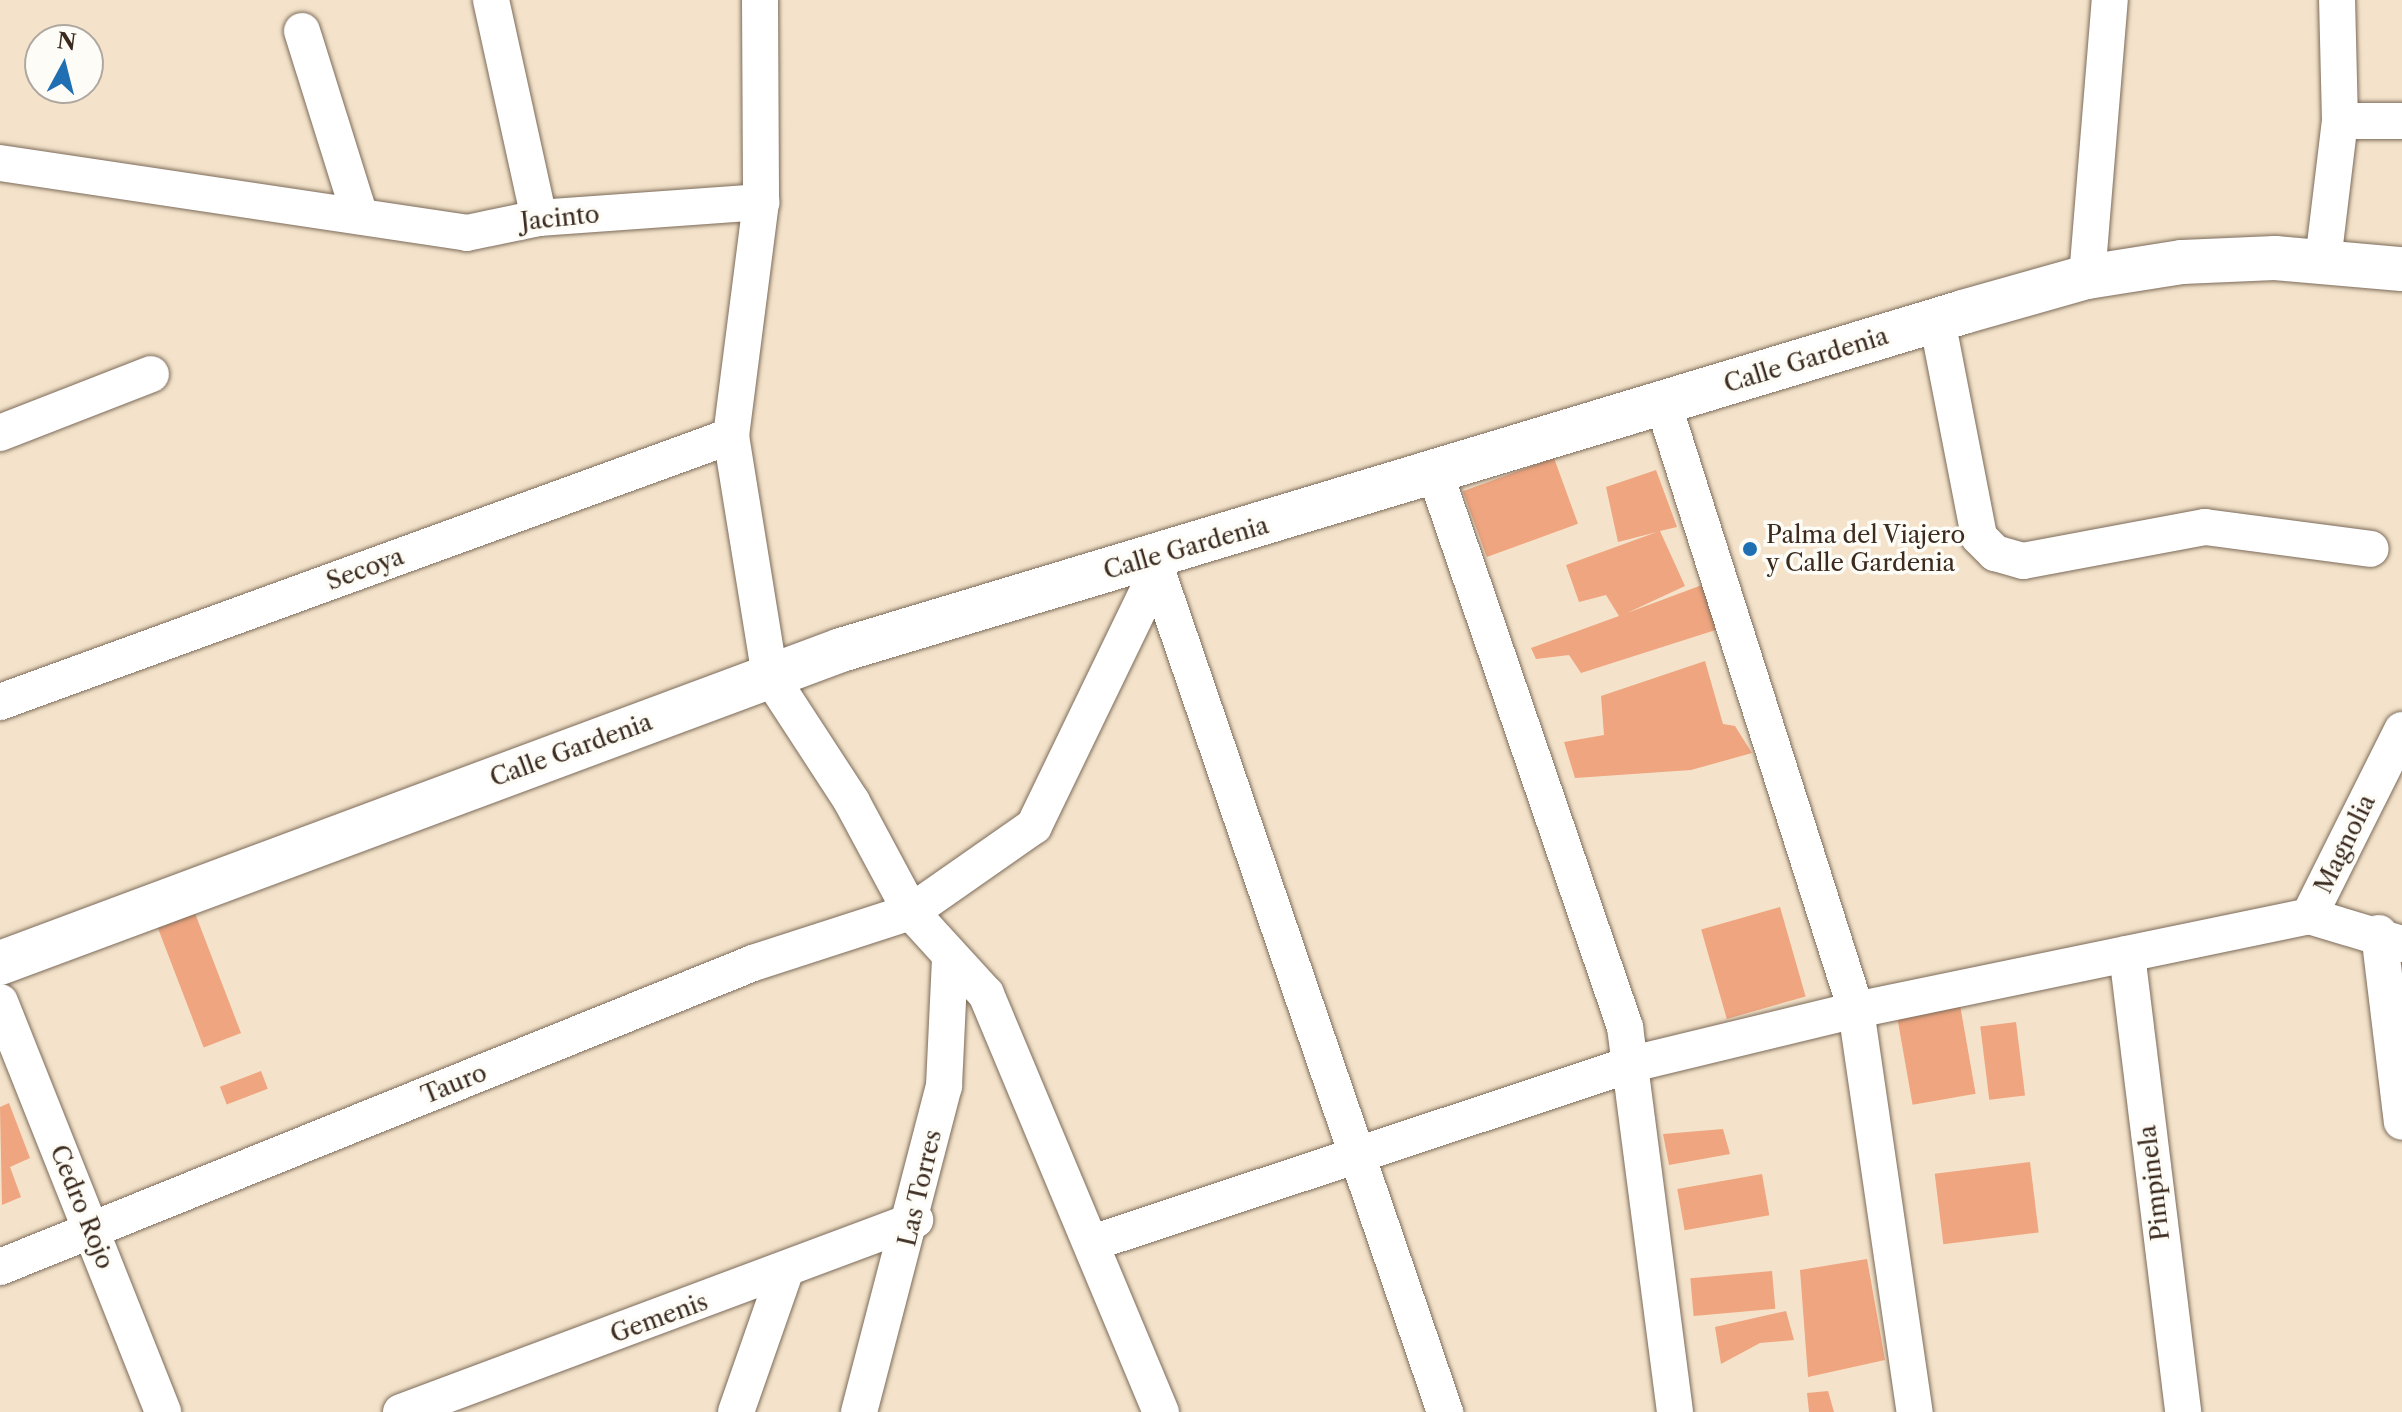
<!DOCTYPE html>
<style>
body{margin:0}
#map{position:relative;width:2402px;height:1412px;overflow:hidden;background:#f4e3ca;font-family:"Libre Caslon Text",serif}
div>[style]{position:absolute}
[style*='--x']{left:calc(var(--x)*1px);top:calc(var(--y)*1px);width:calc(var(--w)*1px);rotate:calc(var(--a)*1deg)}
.building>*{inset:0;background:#efa57f;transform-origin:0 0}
.roads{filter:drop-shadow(0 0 2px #7c6b5a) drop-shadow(0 0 2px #7c6b5a)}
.minor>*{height:36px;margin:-18px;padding:0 18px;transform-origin:18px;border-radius:18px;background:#fff}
.tertiary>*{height:44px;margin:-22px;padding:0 22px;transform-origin:22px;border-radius:22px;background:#fff}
.dots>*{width:22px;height:22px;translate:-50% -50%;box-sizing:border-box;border:4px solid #fdfcf7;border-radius:50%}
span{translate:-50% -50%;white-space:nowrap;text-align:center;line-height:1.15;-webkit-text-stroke:7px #fdfcf7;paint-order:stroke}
.street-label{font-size:24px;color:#3b2a1e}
.poi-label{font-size:24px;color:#3b2a1e}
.left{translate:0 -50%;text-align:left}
.north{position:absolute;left:24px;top:24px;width:80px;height:80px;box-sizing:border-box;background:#fdfcf7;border:2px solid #afa8a0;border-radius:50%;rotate:7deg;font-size:22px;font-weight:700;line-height:32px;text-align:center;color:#3b2a1e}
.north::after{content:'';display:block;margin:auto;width:28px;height:36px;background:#1f6fb2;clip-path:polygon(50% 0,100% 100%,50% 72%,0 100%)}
</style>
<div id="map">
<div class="building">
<i style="left:1554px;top:458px;width:70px;height:97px;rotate:70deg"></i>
<i style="clip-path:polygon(1656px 470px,1677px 527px,1660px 531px,1685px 586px,1627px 613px,1710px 582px,1725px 627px,1581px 673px,1569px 655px,1536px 659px,1531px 648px,1619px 616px,1606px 595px,1579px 602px,1566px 565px,1657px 532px,1618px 542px,1606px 487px)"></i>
<i style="clip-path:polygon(1705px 661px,1723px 724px,1735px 726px,1752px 753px,1691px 770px,1575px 778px,1564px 742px,1604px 735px,1601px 696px)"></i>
<i style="left:1780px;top:907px;width:93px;height:82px;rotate:74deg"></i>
<i style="left:193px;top:908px;width:134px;height:40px;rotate:69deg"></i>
<i style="left:1960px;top:1005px;width:90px;height:64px;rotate:80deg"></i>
<i style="left:2016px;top:1022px;width:74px;height:36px;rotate:83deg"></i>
<i style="left:261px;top:1071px;width:19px;height:44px;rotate:69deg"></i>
<i style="clip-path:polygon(9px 1103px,30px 1158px,10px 1167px,21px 1197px,2px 1205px,0 1107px)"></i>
<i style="clip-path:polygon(1723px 1129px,1730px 1154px,1669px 1165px,1663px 1134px)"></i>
<i style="left:2030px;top:1162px;width:71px;height:96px;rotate:83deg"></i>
<i style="left:1762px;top:1174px;width:42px;height:86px;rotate:80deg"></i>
<i style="clip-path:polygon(1867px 1259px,1885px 1360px,1808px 1377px,1800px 1270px)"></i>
<i style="left:1772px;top:1271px;width:38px;height:82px;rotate:85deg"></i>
<i style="clip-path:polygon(1786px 1311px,1794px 1340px,1760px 1343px,1721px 1364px,1715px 1327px)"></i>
<i style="clip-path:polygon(1828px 1391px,1834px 1412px,1809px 1412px,1807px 1393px)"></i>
</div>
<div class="roads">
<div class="minor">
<i style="--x:491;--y:0;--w:223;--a:77.6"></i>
<i style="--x:760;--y:0;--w:202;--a:89.7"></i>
<i style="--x:761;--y:202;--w:236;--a:97.3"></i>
<i style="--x:731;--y:436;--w:243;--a:80.8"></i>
<i style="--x:770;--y:676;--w:150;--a:56.9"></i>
<i style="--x:852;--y:802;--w:125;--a:61.8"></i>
<i style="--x:911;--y:912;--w:111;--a:47.6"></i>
<i style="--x:986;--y:994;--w:453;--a:67.3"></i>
<i style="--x:302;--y:31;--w:194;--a:72.6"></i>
<i style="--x:2340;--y:121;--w:62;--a:0"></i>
<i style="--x:0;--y:163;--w:472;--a:8.5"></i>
<i style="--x:467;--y:233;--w:74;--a:-11.8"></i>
<i style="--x:539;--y:218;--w:223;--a:-4.1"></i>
<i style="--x:2323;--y:261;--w:141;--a:-83.1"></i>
<i style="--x:2340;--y:121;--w:121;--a:-91.4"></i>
<i style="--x:2087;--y:277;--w:278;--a:-85.3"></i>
<i style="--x:1937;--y:320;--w:221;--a:79"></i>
<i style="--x:1979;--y:537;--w:23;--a:45"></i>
<i style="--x:1995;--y:553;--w:29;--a:16"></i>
<i style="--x:2023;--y:561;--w:185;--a:-10.6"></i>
<i style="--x:2205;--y:527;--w:167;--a:7.5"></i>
<i style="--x:1663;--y:403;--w:637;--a:72.36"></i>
<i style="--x:1856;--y:1010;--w:406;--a:81.7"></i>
<i style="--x:0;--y:433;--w:162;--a:-21.3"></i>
<i style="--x:1436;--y:476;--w:583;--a:71.07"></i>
<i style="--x:1625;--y:1027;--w:388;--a:82.6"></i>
<i style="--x:1153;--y:559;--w:902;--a:71.1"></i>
<i style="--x:0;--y:702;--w:778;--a:-20"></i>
<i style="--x:2309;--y:916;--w:208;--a:-63.4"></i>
<i style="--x:2379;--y:933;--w:190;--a:83.1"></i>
<i style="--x:2127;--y:954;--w:461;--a:83"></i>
<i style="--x:0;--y:1002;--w:441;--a:68.3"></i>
<i style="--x:1095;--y:1242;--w:566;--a:-18.34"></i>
<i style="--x:1632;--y:1064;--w:230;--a:-13.6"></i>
<i style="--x:1856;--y:1010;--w:463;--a:-11.7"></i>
<i style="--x:2309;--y:916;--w:97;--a:16.8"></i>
<i style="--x:0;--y:1267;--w:812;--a:-21.98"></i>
<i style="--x:753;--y:963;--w:166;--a:-17.9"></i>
<i style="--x:911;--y:912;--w:150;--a:-35"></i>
<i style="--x:1034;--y:826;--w:283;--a:-64.2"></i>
<i style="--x:401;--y:1412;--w:549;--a:-20.48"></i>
<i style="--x:736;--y:1412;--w:148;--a:-70.7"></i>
<i style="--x:859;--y:1412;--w:337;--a:-75.4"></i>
<i style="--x:944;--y:1086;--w:128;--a:-87.3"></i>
</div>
<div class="tertiary">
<i style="--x:0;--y:963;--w:897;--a:-20.41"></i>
<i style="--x:841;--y:650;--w:1172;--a:-16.76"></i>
<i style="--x:1963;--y:312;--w:129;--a:-15.8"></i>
<i style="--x:2087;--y:277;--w:96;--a:-9"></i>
<i style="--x:2182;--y:262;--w:93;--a:-2.5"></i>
<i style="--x:2275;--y:258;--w:127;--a:5"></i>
</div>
</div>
<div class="dots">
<i style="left:1750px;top:549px;background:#1f6fb2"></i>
</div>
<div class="street-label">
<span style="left:560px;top:218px;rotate:-6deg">Jacinto</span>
<span style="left:1806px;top:360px;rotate:-17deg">Calle Gardenia</span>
<span style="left:1186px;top:548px;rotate:-16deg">Calle Gardenia</span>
<span style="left:365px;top:569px;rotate:-20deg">Secoya</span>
<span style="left:571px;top:750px;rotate:-20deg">Calle Gardenia</span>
<span style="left:2345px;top:844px;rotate:-64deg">Magnolia</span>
<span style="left:454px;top:1084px;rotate:-22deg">Tauro</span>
<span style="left:2154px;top:1183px;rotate:-97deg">Pimpinela</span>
<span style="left:920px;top:1188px;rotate:-77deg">Las Torres</span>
<span style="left:82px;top:1207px;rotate:68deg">Cedro Rojo</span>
<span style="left:659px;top:1318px;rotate:-20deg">Gemenis</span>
</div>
<div class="poi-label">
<span class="left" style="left:1766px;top:549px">Palma del Viajero<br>y Calle Gardenia</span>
</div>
<div class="north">N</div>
</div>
